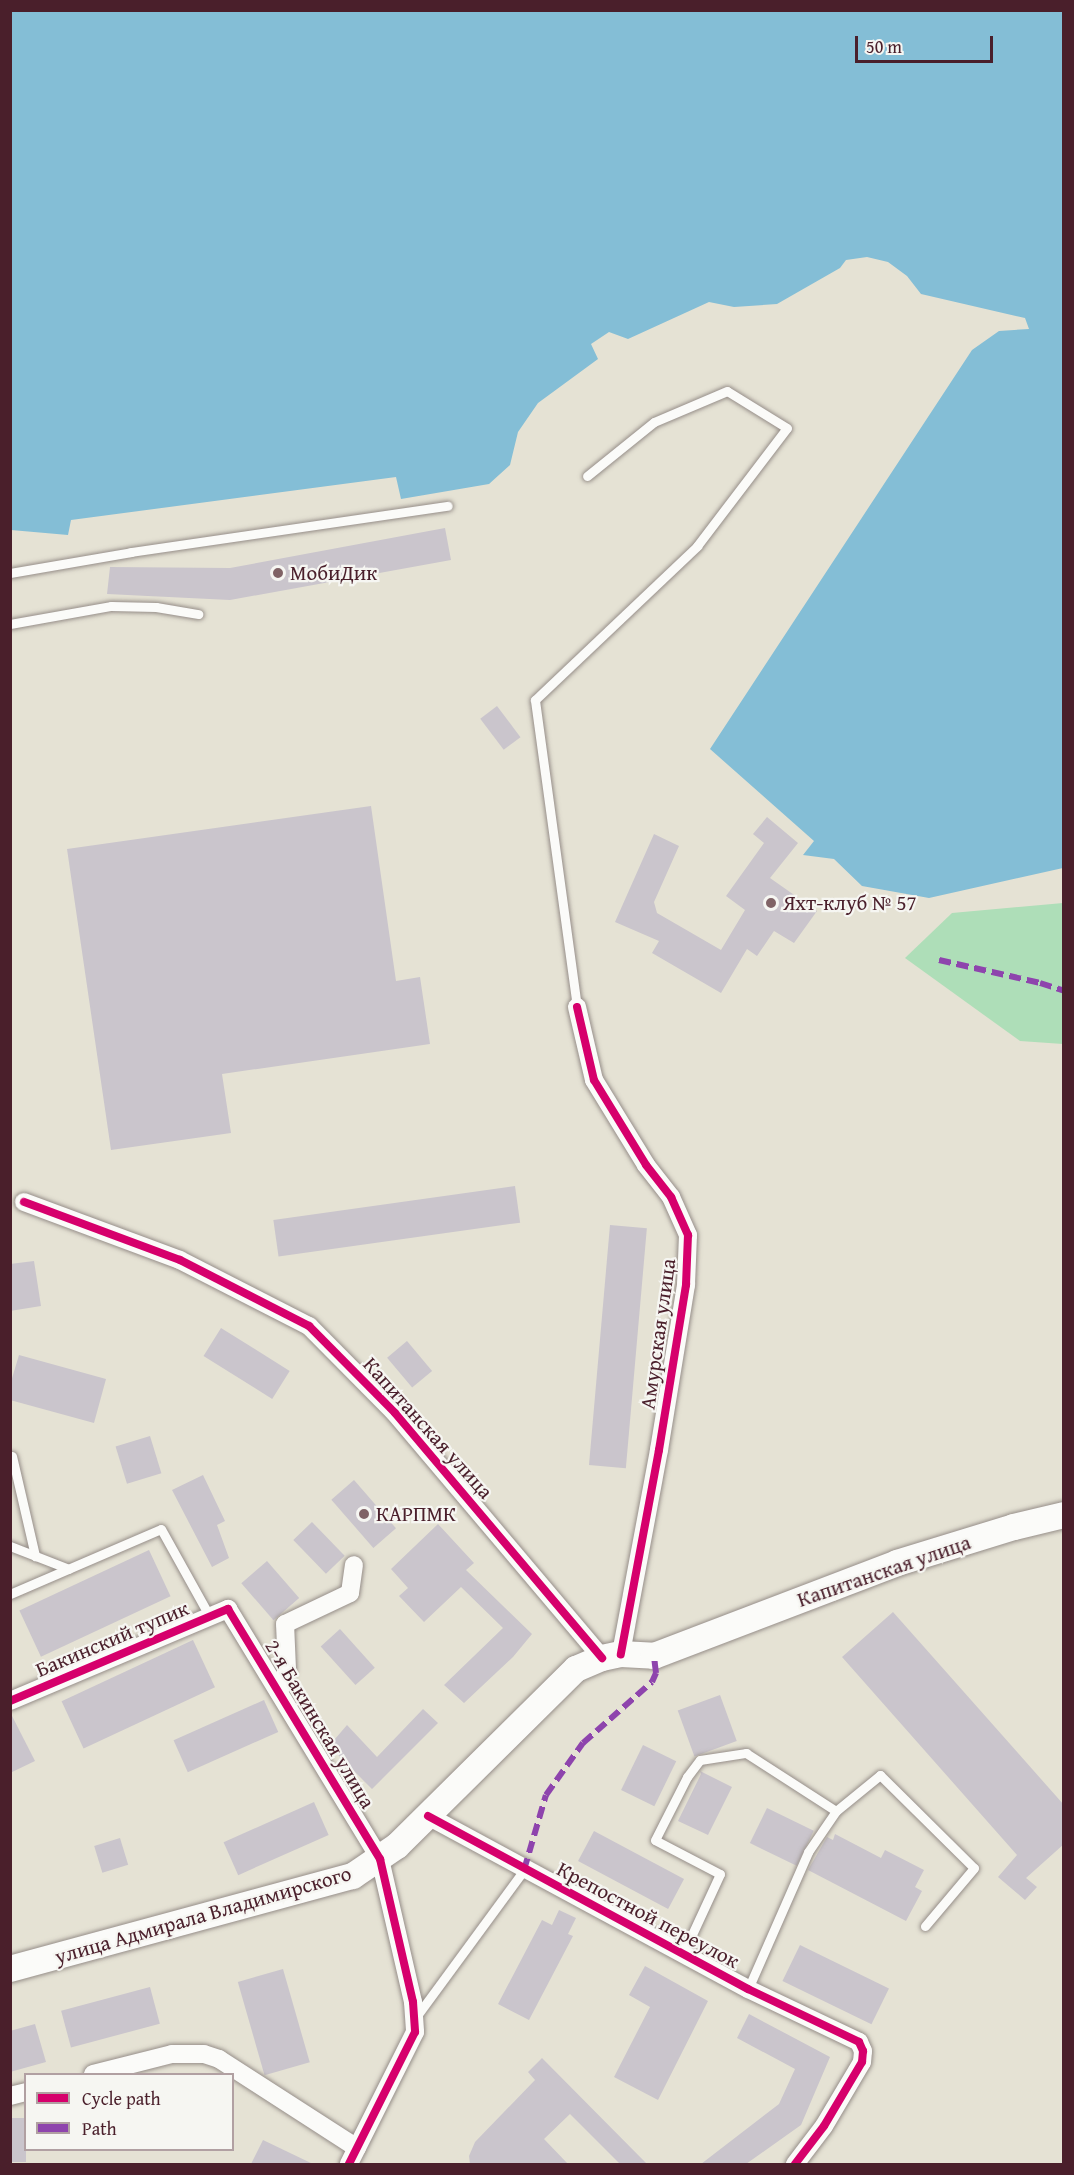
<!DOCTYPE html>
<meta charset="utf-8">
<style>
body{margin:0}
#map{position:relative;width:1074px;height:2175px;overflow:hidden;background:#e5e2d4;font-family:"Gentium Book Plus",serif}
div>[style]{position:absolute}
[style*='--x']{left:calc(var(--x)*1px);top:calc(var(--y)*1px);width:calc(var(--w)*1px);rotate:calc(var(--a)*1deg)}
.green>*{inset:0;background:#aedeb8}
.water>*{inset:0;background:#84bed6}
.building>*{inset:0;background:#cac5cc;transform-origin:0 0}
.roads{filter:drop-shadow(0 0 2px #968e89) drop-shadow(0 0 2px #968e89)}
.service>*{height:9px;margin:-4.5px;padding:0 4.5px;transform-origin:4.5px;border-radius:4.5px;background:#fbfbf9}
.minor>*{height:18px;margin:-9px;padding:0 9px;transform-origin:9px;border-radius:9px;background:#fbfbf9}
.secondary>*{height:26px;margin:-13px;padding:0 13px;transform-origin:13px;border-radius:13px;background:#fbfbf9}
.quiet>*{height:6px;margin-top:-3px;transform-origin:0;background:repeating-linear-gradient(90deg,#8e44ad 0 12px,transparent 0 18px)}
.cycleway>*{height:8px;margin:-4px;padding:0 4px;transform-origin:4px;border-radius:4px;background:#d6006c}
.dots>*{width:16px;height:16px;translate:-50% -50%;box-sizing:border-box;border:3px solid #f6f6f2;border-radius:50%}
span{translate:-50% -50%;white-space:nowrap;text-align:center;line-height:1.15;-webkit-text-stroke:4.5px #f6f6f2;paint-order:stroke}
.poi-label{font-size:21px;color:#4a1f2b}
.left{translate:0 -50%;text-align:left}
.street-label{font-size:21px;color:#4a1f2b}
.frame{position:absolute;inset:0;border:12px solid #4a1f2b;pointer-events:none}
.legend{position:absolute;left:24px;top:2073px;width:210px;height:78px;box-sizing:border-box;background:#f6f6f2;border:2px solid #b1a0a2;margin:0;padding:8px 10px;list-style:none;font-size:18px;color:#4a1f2b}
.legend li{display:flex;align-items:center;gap:12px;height:30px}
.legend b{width:30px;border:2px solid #b1a0a2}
.scale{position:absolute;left:855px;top:36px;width:138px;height:27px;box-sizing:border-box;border:3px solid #4a1f2b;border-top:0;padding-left:8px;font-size:18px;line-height:21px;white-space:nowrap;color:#4a1f2b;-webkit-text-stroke:4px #f6f6f2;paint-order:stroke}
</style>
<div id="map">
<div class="green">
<i style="clip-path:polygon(1063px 903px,1063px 1044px,1020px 1041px,905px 958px,952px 913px)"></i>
</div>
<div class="water">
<i style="clip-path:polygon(10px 11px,1063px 11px,1063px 868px,929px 898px,862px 886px,834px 859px,803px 855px,814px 841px,710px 749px,972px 350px,999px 331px,1029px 329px,1025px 318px,921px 294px,907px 276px,888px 262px,867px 257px,846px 260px,840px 268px,777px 304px,734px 307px,709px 302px,628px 339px,609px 332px,591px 344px,598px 359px,538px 403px,518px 432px,510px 465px,489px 484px,401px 499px,396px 477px,71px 520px,68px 535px,11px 530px)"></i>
</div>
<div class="building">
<i style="clip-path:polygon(445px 528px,451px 560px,230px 600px,107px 594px,110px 567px,230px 568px)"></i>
<i style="left:497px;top:706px;width:39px;height:21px;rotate:53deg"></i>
<i style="clip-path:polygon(371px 806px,396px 981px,420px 977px,430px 1044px,222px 1074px,231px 1133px,111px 1150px,67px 849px)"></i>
<i style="clip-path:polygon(767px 817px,798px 843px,770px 878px,817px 911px,794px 943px,774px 931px,757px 956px,747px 949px,721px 993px,652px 953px,659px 941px,615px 922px,654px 834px,679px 846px,654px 902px,657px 913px,721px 950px,745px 910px,726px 896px,764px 843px,753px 834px)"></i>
<i style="left:515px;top:1186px;width:37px;height:244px;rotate:82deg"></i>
<i style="left:610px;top:1225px;width:37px;height:241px;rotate:5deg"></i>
<i style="clip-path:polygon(34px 1261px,41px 1306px,10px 1311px,10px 1264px)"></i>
<i style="left:221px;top:1328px;width:81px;height:33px;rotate:32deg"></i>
<i style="left:407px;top:1341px;width:39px;height:26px;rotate:50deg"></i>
<i style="clip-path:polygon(19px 1355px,106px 1379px,94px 1423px,10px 1400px,10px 1385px)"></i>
<i style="left:150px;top:1436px;width:39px;height:36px;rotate:73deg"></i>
<i style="clip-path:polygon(203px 1475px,225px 1521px,217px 1525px,229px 1558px,212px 1567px,172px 1490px)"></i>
<i style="left:354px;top:1480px;width:64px;height:30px;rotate:49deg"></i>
<i style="left:312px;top:1522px;width:47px;height:26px;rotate:46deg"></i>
<i style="clip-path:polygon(438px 1524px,474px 1563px,466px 1570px,532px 1634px,513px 1657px,464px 1703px,444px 1685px,503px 1628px,461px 1587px,424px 1622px,399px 1596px,408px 1588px,391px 1569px)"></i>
<i style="left:149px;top:1550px;width:51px;height:143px;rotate:65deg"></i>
<i style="left:267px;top:1561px;width:49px;height:34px;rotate:49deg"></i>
<i style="clip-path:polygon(893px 1612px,1064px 1805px,1064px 1844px,1026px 1878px,1037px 1887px,1025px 1900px,998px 1877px,1017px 1855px,842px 1657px)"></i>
<i style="left:340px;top:1629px;width:52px;height:26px;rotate:48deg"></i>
<i style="left:193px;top:1640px;width:52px;height:145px;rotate:65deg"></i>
<i style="left:720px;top:1695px;width:49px;height:45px;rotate:70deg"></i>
<i style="left:264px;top:1700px;width:35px;height:99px;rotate:66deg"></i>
<i style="clip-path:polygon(423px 1709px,438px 1723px,372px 1789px,329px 1746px,347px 1725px,377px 1757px)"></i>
<i style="clip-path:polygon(10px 1712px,35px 1761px,10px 1773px)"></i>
<i style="left:643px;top:1745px;width:37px;height:50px;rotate:26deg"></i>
<i style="clip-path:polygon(700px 1771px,732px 1787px,708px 1835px,678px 1821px,701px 1774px)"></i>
<i style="left:314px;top:1802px;width:36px;height:99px;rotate:66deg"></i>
<i style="left:767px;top:1808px;width:52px;height:39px;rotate:26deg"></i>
<i style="left:594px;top:1831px;width:102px;height:34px;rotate:28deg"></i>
<i style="clip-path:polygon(835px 1834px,881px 1858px,885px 1850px,924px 1870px,915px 1887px,922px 1891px,906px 1921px,808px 1870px,827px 1837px,833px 1840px)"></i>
<i style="left:120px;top:1838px;width:28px;height:27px;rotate:73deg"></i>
<i style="clip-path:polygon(559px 1910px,576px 1918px,568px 1934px,573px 1936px,529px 2020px,498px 2004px,542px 1920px,552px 1925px)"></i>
<i style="left:800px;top:1945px;width:99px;height:40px;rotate:26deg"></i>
<i style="clip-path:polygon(645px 1966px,708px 2001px,658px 2100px,614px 2077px,650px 2007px,629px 1995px)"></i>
<i style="left:283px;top:1969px;width:97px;height:47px;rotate:74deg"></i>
<i style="left:150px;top:1987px;width:38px;height:92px;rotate:75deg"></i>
<i style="clip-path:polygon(749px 2014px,830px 2057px,801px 2125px,746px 2164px,701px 2164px,779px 2104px,795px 2069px,737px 2038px)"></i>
<i style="clip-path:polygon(35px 2024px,46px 2062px,10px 2072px,10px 2031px)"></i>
<i style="clip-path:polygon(542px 2058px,647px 2164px,620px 2164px,570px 2114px,544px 2139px,568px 2164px,470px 2164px,469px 2156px,475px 2142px,535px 2080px,528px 2072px)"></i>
<i style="left:26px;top:2118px;width:44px;height:16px;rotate:90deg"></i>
<i style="clip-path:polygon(263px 2140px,313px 2164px,251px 2164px)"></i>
</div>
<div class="roads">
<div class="service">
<i style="--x:10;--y:573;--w:123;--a:-9.8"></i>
<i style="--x:131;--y:552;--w:320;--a:-8.3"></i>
<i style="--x:10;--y:624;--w:103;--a:-10.1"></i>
<i style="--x:111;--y:606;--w:45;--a:1.3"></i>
<i style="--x:156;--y:607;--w:43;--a:9.5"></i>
<i style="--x:577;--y:1007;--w:310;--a:-97.8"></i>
<i style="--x:535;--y:700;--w:224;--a:-43.5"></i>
<i style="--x:697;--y:546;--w:148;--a:-52.7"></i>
<i style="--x:787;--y:428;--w:70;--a:-148.3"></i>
<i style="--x:727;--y:391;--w:79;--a:157"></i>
<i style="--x:654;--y:422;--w:86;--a:141.1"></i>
<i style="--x:12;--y:1456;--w:103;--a:77"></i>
<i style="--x:10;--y:1546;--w:63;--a:21.3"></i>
<i style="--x:10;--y:1594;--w:164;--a:-23.3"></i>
<i style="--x:161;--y:1529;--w:101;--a:60.9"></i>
<i style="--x:683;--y:1954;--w:88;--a:-65.2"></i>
<i style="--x:720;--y:1874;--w:73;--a:-152.4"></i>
<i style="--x:655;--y:1840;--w:71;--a:-63.1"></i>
<i style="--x:687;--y:1777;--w:21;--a:-53"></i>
<i style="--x:700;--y:1760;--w:47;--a:-8.7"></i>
<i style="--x:746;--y:1753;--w:107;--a:32.8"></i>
<i style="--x:748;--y:1989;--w:150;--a:-66.3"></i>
<i style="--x:808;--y:1852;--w:50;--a:-55.7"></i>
<i style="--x:836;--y:1811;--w:57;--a:-39.3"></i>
<i style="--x:880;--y:1775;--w:132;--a:44.7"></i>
<i style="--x:974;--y:1868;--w:76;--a:130.2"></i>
<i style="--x:416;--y:2017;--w:182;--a:-53.7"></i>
</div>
<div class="minor">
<i style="--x:577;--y:1007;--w:75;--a:76.9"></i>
<i style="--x:594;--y:1080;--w:100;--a:58.5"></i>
<i style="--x:646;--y:1165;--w:41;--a:52"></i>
<i style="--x:671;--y:1197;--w:42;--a:65.9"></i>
<i style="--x:688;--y:1235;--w:50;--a:92.3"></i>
<i style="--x:686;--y:1285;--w:167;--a:99.3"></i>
<i style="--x:659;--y:1450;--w:208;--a:100.6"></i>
<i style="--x:24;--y:1202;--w:166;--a:20.4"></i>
<i style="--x:180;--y:1260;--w:145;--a:27.1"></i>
<i style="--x:309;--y:1326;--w:122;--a:45.3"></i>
<i style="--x:395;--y:1413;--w:321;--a:49.8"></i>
<i style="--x:279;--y:1692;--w:24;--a:-71"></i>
<i style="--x:287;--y:1669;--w:45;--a:-92.5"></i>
<i style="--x:285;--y:1624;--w:72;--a:-25.5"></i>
<i style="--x:350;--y:1593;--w:28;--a:-82"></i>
<i style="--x:10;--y:1701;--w:237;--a:-22.9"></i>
<i style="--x:228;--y:1609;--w:293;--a:58.7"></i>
<i style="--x:380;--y:1859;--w:147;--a:77"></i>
<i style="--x:413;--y:2002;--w:30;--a:86"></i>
<i style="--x:415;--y:2032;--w:148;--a:116.6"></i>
<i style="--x:428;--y:1816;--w:364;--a:28.4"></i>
<i style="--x:748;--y:1989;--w:123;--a:25.5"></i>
<i style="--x:859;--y:2042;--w:10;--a:66"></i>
<i style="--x:863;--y:2051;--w:11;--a:95"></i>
<i style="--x:862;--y:2062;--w:74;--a:120.7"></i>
<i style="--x:824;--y:2126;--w:48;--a:127.3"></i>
<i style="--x:93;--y:2074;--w:81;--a:-14.2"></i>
<i style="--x:172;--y:2054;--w:32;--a:0"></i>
<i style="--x:204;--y:2054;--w:16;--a:18"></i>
<i style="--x:219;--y:2059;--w:164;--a:32.8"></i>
<i style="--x:10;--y:2096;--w:16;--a:-14"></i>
</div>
<div class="secondary">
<i style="--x:10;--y:1969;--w:355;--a:-15.2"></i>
<i style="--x:353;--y:1876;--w:53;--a:-34.3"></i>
<i style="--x:397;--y:1846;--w:252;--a:-44.7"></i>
<i style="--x:576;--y:1669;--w:28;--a:-23"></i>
<i style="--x:602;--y:1658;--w:19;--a:-12"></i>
<i style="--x:621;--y:1654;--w:33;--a:3"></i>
<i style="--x:654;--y:1656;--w:260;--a:-20.9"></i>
<i style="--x:897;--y:1563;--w:122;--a:-17.1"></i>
<i style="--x:1014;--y:1527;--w:51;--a:-13.5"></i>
</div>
</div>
<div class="quiet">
<i style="--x:939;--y:960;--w:104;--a:12.8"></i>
<i style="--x:1040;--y:983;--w:25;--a:18"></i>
<i style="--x:524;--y:1870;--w:78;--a:-73.7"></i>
<i style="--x:546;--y:1795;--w:64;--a:-54.6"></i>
<i style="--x:583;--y:1743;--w:92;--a:-41.5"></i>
<i style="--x:652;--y:1682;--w:10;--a:-66"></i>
<i style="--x:656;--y:1673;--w:17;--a:-97"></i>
</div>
<div class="cycleway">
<i style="--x:577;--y:1007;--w:75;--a:76.9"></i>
<i style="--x:594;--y:1080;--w:100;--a:58.5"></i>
<i style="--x:646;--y:1165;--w:41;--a:52"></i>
<i style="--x:671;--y:1197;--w:42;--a:65.9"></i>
<i style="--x:688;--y:1235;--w:50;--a:92.3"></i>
<i style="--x:686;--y:1285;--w:167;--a:99.3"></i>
<i style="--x:659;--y:1450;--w:208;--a:100.6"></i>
<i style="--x:24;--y:1202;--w:166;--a:20.4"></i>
<i style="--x:180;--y:1260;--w:145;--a:27.1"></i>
<i style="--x:309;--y:1326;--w:122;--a:45.3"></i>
<i style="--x:395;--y:1413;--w:321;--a:49.8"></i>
<i style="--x:10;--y:1701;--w:237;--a:-22.9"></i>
<i style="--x:228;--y:1609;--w:293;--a:58.7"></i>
<i style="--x:380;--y:1859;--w:147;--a:77"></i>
<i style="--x:413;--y:2002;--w:30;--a:86"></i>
<i style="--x:415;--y:2032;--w:148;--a:116.6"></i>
<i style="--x:428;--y:1816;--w:364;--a:28.4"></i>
<i style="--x:748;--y:1989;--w:123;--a:25.5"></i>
<i style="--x:859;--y:2042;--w:10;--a:66"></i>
<i style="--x:863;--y:2051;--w:11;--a:95"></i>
<i style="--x:862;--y:2062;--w:74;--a:120.7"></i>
<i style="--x:824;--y:2126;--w:48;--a:127.3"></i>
</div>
<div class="dots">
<i style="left:278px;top:573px;background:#806366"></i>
<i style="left:771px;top:903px;background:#806366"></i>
<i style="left:364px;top:1514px;background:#806366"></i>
</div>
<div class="poi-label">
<span class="left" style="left:290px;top:573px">МобиДик</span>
<span class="left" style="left:783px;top:903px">Яхт-клуб № 57</span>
<span class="left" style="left:376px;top:1514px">КАРПМК</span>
</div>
<div class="street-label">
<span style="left:658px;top:1334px;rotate:-82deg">Амурская улица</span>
<span style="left:428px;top:1428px;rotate:48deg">Капитанская улица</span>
<span style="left:884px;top:1571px;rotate:-19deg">Капитанская улица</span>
<span style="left:112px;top:1639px;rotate:-23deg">Бакинский тупик</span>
<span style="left:320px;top:1724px;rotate:59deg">2-я Бакинская улица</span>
<span style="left:203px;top:1915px;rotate:-16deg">улица Адмирала Владимирского</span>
<span style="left:648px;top:1915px;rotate:28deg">Крепостной переулок</span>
</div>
<div class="frame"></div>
<ul class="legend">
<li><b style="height:8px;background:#d6006c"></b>Cycle path</li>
<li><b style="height:8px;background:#8e44ad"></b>Path</li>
</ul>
<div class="scale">50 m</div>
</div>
